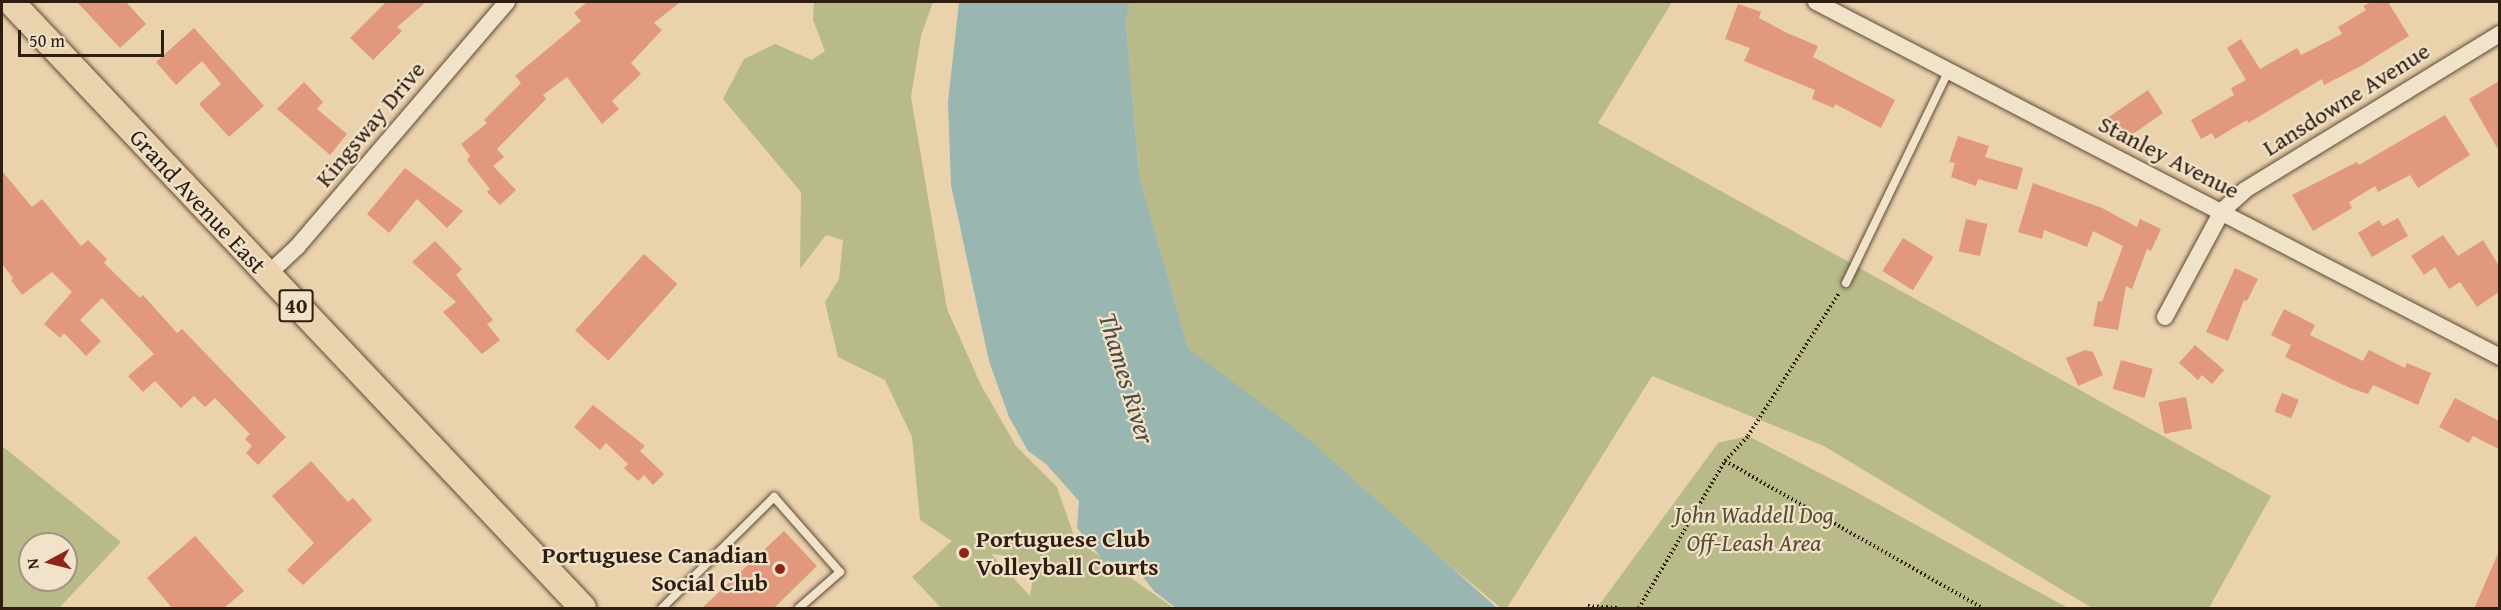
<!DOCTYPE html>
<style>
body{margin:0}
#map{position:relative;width:2501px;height:610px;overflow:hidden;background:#ead2ad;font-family:"Gentium Book Plus",serif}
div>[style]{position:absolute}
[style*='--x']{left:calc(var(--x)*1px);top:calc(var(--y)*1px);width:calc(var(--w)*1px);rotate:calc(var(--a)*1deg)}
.green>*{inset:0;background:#b8bb89}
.water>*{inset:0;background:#99b6b1}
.building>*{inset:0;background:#e1987d;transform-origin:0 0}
.path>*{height:4px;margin-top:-2px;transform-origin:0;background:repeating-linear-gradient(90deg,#2f1d10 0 1.5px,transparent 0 4.5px)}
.roads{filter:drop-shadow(0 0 2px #5e4a37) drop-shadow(0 0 2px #5e4a37)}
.service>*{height:8px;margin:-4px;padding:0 4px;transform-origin:4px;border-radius:4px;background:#f1e2ca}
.minor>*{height:16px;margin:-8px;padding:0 8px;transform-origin:8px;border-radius:8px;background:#f1e2ca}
.primary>*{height:26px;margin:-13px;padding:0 13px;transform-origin:13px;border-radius:13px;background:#ead2ad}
.dots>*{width:16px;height:16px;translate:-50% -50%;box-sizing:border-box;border:3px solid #f1e2ca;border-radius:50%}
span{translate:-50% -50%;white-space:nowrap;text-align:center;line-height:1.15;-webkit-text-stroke:4.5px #f1e2ca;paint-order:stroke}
.shield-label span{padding:2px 4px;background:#f1e2ca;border:2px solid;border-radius:4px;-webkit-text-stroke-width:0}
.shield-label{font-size:22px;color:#2f1d10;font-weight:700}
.street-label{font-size:24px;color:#2f1d10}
.park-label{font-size:24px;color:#584c34;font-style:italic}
.poi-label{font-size:24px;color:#2f1d10;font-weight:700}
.left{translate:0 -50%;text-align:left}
.right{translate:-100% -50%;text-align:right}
.water-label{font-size:26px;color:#4f4b40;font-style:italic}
.frame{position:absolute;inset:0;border:3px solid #2f1d10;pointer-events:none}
.north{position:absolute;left:18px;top:532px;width:60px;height:60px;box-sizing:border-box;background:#f1e2ca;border:2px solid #a39380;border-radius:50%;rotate:263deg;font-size:16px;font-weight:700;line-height:24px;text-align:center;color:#2f1d10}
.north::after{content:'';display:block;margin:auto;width:21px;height:27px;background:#8f2418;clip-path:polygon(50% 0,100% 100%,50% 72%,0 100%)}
.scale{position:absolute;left:18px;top:30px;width:146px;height:27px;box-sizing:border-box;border:3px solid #2f1d10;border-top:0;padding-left:8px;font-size:18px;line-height:21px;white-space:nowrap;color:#2f1d10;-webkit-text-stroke:4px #f1e2ca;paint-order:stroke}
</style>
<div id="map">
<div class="green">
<i style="clip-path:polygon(evenodd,814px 2px,933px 2px,921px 36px,911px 97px,947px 309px,981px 385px,1016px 446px,1057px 487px,1075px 539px,1174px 608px,941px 608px,912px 577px,952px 541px,920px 520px,912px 437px,885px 380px,838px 357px,825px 302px,839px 279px,843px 240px,826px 235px,800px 269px,801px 192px,723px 99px,744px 59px,775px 44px,812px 60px,825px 51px,813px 20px,814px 2px,991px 554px,1002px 555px,1033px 578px,1030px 596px,991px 554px)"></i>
<i style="clip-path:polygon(1130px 2px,1672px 2px,1598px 123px,2271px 496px,2209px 608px,2092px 608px,1824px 446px,1652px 376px,1507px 608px,1501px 608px,1188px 348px,1139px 174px,1126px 22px)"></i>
<i style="clip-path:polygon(1748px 436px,1847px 487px,2068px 608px,1597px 608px,1718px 443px)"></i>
<i style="clip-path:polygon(evenodd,2px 446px,121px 542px,59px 608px,2px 608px,2px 446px,30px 544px,66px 544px,66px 580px,30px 580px,30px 544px)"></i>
</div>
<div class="water">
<i style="clip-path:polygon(959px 2px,1130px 2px,1126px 22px,1139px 174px,1188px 348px,1306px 437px,1497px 608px,1176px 608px,1154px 591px,1135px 567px,1103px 560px,1077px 528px,1079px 501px,1046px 464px,1028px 451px,1009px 417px,989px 361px,951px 185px,948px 102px)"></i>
</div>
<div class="building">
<i style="clip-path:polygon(77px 2px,126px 2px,146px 24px,120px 48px)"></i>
<i style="clip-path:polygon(386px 2px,426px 2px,397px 27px,402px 31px,373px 60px,350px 38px)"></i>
<i style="clip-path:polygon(587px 2px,680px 2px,654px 23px,662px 30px,631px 63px,641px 74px,612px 101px,619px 109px,602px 124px,567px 77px,543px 95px,546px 99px,497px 149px,504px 157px,493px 166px,516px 190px,500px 205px,487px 192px,490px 189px,467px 160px,470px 156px,461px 144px,487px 123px,484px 120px,521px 83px,515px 76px,581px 21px,574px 13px)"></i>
<i style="clip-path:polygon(2372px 2px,2388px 2px,2409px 36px,2361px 66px,2324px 85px,2322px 79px,2248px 123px,2247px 120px,2215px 139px,2212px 133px,2201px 139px,2191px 120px,2234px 95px,2231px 88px,2246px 80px,2227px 48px,2241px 39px,2260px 69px,2297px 48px,2301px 55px,2342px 34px,2338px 27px,2366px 10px,2363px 6px)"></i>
<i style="clip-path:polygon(1738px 4px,1761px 12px,1759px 18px,1787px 33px,1818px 46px,1813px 57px,1895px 100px,1881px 128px,1835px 104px,1834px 108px,1812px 99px,1815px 90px,1744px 61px,1750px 48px,1725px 39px)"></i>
<i style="clip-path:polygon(194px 28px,264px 106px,229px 137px,199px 104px,221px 84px,202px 61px,176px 85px,156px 62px)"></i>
<i style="clip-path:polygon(2499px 81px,2499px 151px,2469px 99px)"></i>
<i style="clip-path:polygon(304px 82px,323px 102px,317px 109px,347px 134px,330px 155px,277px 109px)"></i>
<i style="clip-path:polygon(2148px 90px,2163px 113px,2130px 136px,2103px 121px)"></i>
<i style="clip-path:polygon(2445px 115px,2470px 155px,2418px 188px,2410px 175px,2378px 192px,2375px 186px,2349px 202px,2352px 208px,2313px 231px,2292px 195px,2357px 162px,2359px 165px)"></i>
<i style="clip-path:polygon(1958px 136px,1989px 146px,1985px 157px,2023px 168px,2017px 190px,1978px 179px,1976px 186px,1951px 177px,1955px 163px,1949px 162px)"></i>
<i style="clip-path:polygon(405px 168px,463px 211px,447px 228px,417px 199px,389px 233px,367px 214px)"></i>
<i style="clip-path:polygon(2px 171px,32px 207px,42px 199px,81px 246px,88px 240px,107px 259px,104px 263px,140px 298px,143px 295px,177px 333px,182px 329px,286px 437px,258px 465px,246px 453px,252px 446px,245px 439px,250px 434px,215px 398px,205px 407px,194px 396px,181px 408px,155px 381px,143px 392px,128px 376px,154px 354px,102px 298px,80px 320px,101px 341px,86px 356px,64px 333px,60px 338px,44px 324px,72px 292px,52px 272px,22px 295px,11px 280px,13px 278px,2px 264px)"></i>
<i style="clip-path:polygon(2033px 183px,2102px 208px,2137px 227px,2140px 219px,2161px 229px,2151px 251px,2147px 249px,2132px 289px,2126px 286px,2118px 330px,2093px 326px,2098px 301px,2102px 302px,2123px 246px,2093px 231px,2087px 247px,2044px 230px,2042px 239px,2018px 232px)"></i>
<i style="clip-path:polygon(2398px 218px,2408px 236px,2372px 257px,2358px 233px,2379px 220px,2383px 226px)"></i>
<i style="left:1966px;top:219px;width:22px;height:33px;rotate:13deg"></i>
<i style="clip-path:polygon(2443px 235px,2458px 256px,2483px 240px,2499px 266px,2499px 292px,2477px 307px,2460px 282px,2449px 289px,2435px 267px,2424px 275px,2411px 256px)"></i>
<i style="left:1903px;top:238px;width:36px;height:39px;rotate:32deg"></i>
<i style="clip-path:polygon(435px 241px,462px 269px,456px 275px,493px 320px,487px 324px,500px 340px,482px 354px,443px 312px,456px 302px,412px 262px)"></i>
<i style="left:644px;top:254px;width:45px;height:103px;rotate:42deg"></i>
<i style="clip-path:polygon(2235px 268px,2258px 279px,2247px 301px,2244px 300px,2228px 341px,2206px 332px)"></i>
<i style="clip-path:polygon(2284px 309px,2315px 325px,2310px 335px,2363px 361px,2369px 350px,2405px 368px,2407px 363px,2431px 373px,2418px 405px,2373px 385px,2368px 394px,2350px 388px,2285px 357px,2291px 345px,2271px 335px)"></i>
<i style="clip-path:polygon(2195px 345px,2224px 370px,2212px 384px,2202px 375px,2198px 380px,2179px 363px)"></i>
<i style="clip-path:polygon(2085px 350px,2093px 352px,2103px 375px,2078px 386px,2066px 358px)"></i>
<i style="left:2121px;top:360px;width:33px;height:30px;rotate:16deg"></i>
<i style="left:2282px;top:393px;width:18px;height:20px;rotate:22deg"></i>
<i style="left:2186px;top:397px;width:32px;height:28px;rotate:79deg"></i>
<i style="clip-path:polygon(2455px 398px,2499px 421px,2499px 449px,2473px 436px,2469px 443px,2439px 427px)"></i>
<i style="clip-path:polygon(593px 405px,645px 446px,640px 451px,664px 474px,653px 485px,644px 475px,638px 481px,624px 468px,628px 464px,606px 443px,600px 450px,574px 427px)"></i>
<i style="clip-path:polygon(311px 461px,348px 502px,353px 498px,372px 520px,303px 585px,287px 570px,314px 543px,272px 496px)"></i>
<i style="clip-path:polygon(784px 531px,817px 566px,773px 609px,701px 609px)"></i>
<i style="clip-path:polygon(195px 536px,244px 591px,223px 609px,173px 609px,147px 578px)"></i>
<i style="clip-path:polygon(2499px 551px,2499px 609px,2474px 609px)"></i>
</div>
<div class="path">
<i style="--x:1725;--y:461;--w:34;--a:-47"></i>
<i style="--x:1748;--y:436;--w:169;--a:-57.5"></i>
<i style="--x:1588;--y:606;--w:30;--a:4"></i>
<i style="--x:1639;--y:608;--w:170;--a:-59.7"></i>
<i style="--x:1725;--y:461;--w:297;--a:29.7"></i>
</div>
<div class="roads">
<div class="service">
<i style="--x:1846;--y:283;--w:234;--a:-64.2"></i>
<i style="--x:662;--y:608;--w:158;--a:-44.7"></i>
<i style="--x:774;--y:497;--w:100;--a:48.7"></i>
<i style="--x:840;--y:572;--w:55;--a:138.7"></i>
</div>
<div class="minor">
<i style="--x:1816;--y:2;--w:771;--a:27.43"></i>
<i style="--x:267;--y:275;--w:41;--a:-43"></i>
<i style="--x:297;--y:247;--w:323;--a:-49.4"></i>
<i style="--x:2165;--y:317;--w:120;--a:-61.7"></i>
<i style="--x:2222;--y:211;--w:31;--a:-42"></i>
<i style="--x:2245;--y:190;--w:299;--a:-31.5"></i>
</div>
<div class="primary">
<i style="--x:11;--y:2;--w:833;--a:46.65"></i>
</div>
</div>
<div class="dots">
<i style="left:964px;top:553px;background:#8f2418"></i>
<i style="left:780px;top:569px;background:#8f2418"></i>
</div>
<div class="shield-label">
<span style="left:296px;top:306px">40</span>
</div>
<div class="street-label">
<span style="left:2346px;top:99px;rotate:-32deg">Lansdowne Avenue</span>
<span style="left:370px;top:124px;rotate:-50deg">Kingsway Drive</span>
<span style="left:2169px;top:157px;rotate:27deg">Stanley Avenue</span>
<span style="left:198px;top:201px;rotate:47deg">Grand Avenue East</span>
</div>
<div class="park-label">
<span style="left:1754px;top:529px">John Waddell Dog<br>Off-Leash Area</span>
</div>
<div class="poi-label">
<span class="left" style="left:976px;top:553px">Portuguese Club<br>Volleyball Courts</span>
<span class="right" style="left:768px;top:569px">Portuguese Canadian<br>Social Club</span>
</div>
<div class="water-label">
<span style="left:1127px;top:378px;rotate:73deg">Thames River</span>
</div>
<div class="frame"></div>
<div class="north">N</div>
<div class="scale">50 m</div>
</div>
